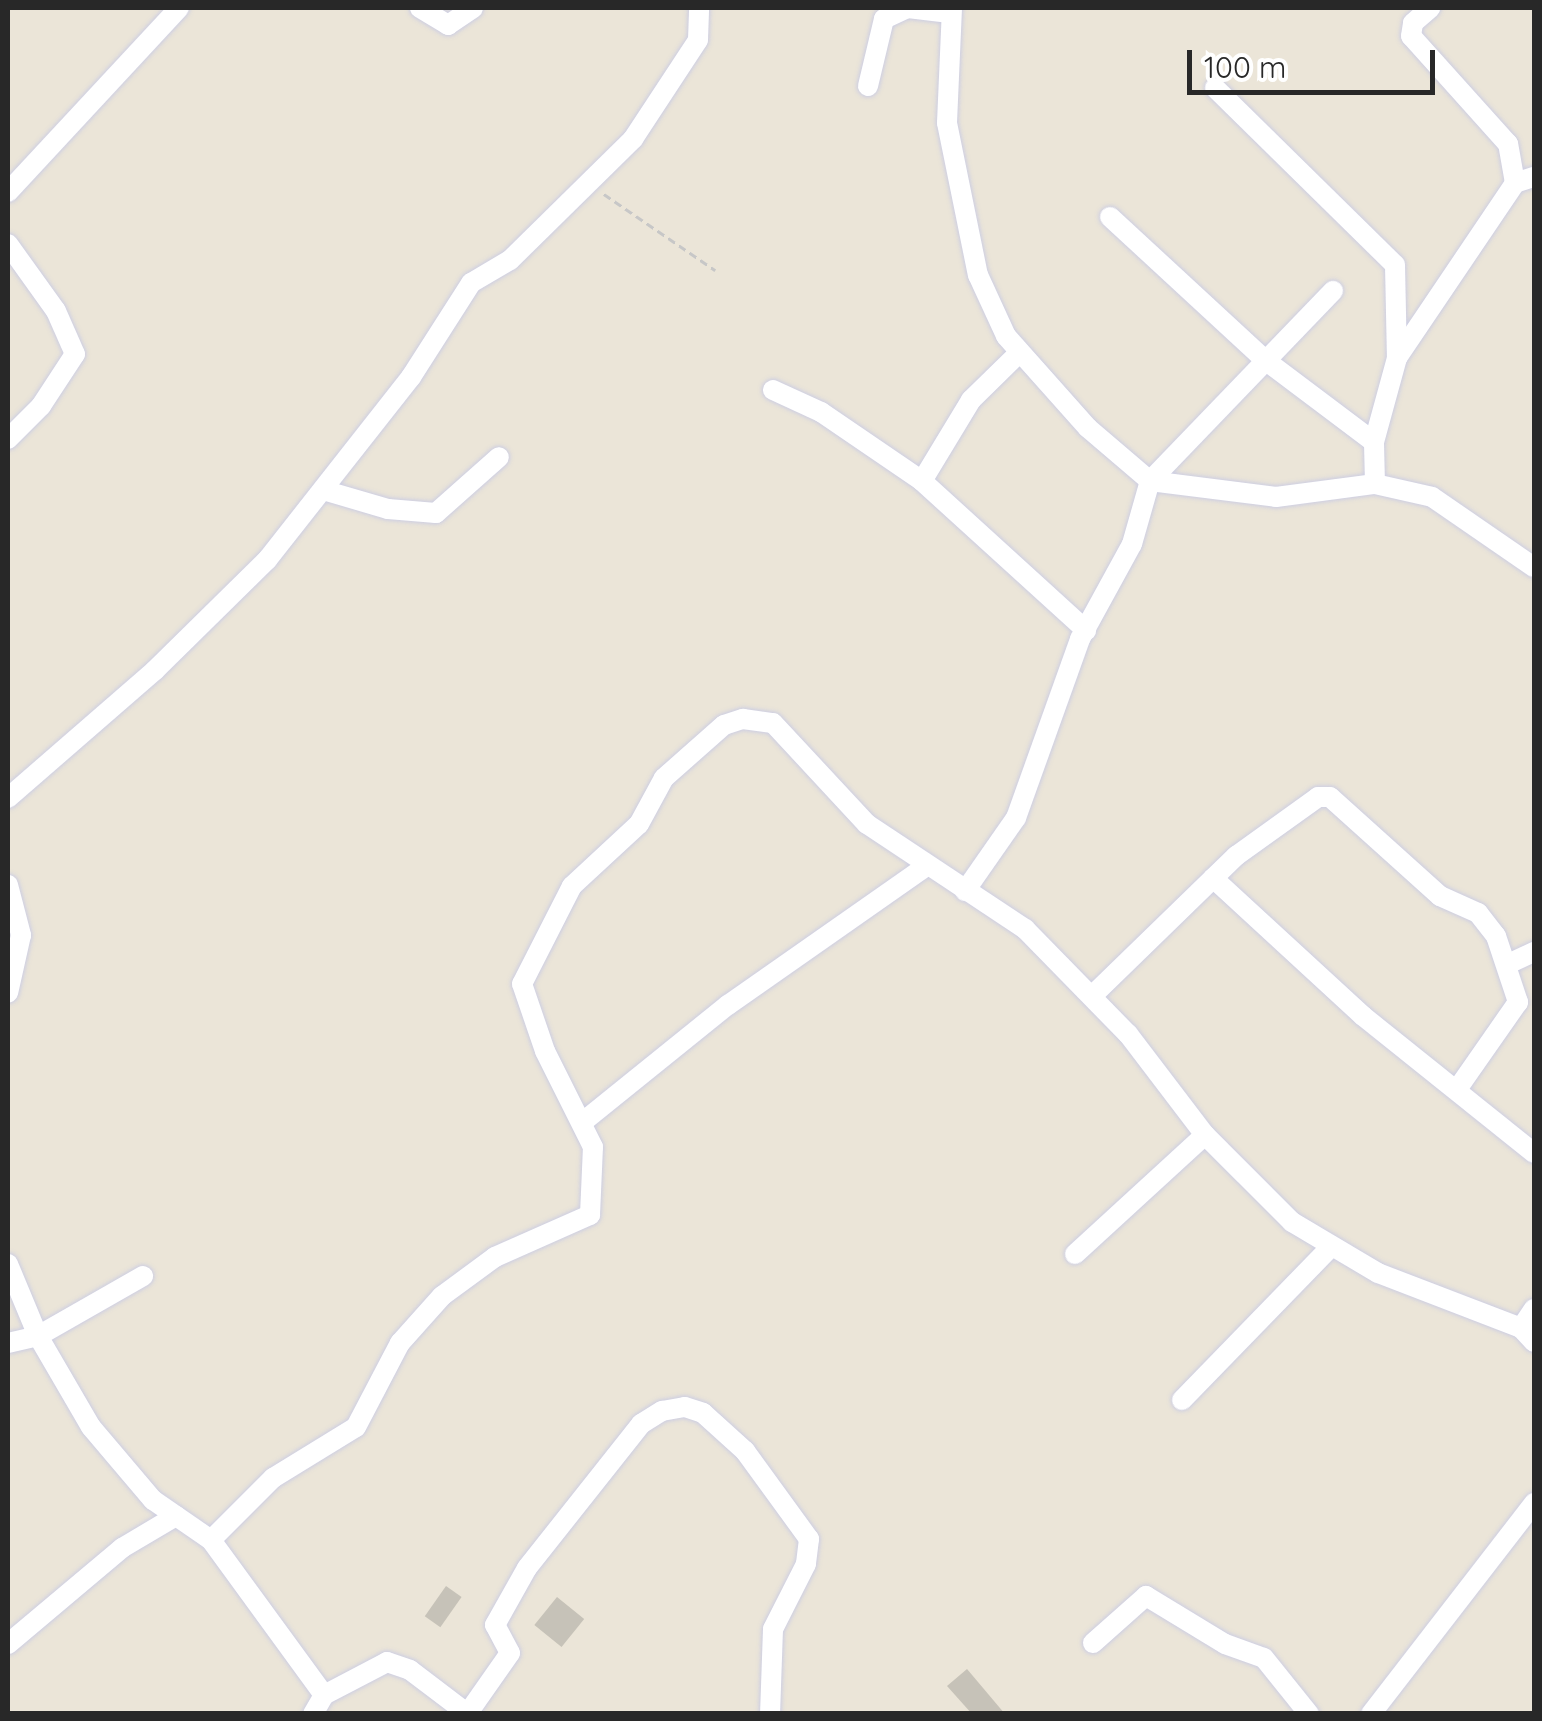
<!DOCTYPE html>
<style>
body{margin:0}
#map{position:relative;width:1542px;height:1721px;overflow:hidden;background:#ebe5d8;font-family:Quicksand,sans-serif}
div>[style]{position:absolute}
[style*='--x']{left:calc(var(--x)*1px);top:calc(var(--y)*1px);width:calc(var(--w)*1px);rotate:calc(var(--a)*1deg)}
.building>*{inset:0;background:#c6c2b8;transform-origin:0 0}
.path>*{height:2.5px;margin-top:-1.25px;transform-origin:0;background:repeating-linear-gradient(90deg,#c7c7c7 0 8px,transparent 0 13px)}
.roads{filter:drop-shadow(0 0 2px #cdcee2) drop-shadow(0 0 2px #cdcee2)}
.minor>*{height:20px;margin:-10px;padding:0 10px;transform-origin:10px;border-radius:10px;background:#fff}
span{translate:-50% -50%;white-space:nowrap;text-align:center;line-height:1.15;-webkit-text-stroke:9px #fff;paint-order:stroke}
.frame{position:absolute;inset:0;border:10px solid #282828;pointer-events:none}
.scale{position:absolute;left:1187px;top:50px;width:248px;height:45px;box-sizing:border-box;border:5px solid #282828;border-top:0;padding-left:12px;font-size:30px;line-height:35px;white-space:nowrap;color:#282828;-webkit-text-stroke:8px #fff;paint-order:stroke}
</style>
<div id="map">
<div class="building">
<i style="left:446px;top:1586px;width:19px;height:37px;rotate:35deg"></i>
<i style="left:557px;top:1597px;width:35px;height:36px;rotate:39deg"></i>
<i style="clip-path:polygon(967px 1669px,1005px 1714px,972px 1714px,947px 1686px)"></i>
</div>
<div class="path">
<i style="--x:604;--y:194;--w:135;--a:34.4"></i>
</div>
<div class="roads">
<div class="minor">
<i style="--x:420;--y:8;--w:33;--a:31"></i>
<i style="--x:448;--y:25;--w:30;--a:-34"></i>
<i style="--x:952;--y:8;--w:115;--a:92.5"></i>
<i style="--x:947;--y:123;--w:155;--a:78.5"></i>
<i style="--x:978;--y:275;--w:67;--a:65.3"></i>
<i style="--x:1006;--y:336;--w:123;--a:48.3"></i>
<i style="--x:1088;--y:428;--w:82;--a:40.5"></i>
<i style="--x:1150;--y:481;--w:127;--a:7.2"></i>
<i style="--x:1276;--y:497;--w:100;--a:-7.5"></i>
<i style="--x:1375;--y:484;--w:58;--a:12.8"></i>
<i style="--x:1432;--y:497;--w:124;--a:34.5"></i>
<i style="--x:868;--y:86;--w:69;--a:-76.6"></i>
<i style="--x:884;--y:19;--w:26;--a:-25"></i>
<i style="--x:908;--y:8;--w:42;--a:6.8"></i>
<i style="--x:1215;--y:88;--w:252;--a:44.5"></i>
<i style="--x:1395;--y:265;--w:93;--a:88.8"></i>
<i style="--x:1515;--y:183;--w:20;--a:-18"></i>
<i style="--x:8;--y:192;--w:251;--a:-47.1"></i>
<i style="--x:1110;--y:217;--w:211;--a:42.7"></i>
<i style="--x:1265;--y:360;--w:136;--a:37"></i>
<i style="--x:8;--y:244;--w:82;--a:54.4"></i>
<i style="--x:56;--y:311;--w:47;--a:66.2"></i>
<i style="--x:75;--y:354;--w:62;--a:123.2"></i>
<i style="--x:41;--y:406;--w:47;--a:135"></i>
<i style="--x:773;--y:390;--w:53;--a:24.6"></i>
<i style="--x:821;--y:412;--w:122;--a:34.3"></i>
<i style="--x:922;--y:481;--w:222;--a:42.3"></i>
<i style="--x:922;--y:481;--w:95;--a:-58.8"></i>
<i style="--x:971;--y:400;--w:67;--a:-44.4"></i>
<i style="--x:1375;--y:484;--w:42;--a:-91.4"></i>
<i style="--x:1374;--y:442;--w:87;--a:-74.7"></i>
<i style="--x:1397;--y:358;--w:211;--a:-56"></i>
<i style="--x:1515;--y:183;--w:40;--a:-100"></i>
<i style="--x:1508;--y:144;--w:145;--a:-131.9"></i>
<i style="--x:1411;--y:36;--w:13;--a:-81"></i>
<i style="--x:1413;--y:23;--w:23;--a:-41"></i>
<i style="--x:323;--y:490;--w:68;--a:16.3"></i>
<i style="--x:388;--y:509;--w:48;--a:4.8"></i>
<i style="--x:436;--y:513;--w:84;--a:-41.6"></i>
<i style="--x:8;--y:798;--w:195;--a:-41"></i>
<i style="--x:155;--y:670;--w:157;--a:-44.5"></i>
<i style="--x:267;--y:560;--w:233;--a:-51.8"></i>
<i style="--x:411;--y:377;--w:112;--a:-57.4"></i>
<i style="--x:471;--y:283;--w:45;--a:-30.5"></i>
<i style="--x:510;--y:260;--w:173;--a:-44.5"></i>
<i style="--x:633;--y:139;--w:118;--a:-56.7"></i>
<i style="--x:698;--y:40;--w:32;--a:-88"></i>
<i style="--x:1213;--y:878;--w:204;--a:42.6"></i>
<i style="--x:1363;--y:1016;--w:219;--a:38.7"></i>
<i style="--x:8;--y:885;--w:52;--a:75.4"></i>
<i style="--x:21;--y:935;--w:59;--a:102.6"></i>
<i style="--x:965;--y:891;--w:89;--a:-55.1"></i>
<i style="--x:1016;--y:818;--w:190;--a:-70.3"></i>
<i style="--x:1080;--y:639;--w:108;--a:-61.3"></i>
<i style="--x:1132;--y:544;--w:66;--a:-74.1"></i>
<i style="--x:1150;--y:481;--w:264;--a:-46.1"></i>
<i style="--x:1508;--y:964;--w:29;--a:-25"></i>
<i style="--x:1092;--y:996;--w:201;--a:-44.2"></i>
<i style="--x:1236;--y:856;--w:101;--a:-35.7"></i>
<i style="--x:1318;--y:797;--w:12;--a:0"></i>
<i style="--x:1330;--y:797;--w:148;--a:42"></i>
<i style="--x:1440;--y:896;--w:42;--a:24.1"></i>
<i style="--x:1478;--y:913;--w:29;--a:52"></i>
<i style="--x:1496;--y:936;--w:70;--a:71.6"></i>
<i style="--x:1518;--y:1002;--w:105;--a:124.9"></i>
<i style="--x:584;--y:1121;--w:185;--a:-38.9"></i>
<i style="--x:728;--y:1005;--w:241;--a:-35"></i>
<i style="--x:1075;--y:1254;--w:176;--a:-42.5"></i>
<i style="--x:8;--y:1264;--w:78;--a:67.4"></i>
<i style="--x:38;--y:1336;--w:105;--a:59.8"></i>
<i style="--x:91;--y:1427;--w:96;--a:49.7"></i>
<i style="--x:153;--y:1500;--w:70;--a:34.6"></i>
<i style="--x:1521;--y:1328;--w:23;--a:-56"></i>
<i style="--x:8;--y:1343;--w:31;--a:-13"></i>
<i style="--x:38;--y:1336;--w:121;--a:-29.7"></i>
<i style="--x:1182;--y:1400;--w:212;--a:-45.8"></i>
<i style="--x:1093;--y:1643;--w:71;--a:-41.6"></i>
<i style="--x:1146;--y:1596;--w:92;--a:31.3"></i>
<i style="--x:1225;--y:1644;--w:41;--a:19.7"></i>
<i style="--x:1264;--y:1658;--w:72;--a:51.2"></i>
<i style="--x:8;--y:1644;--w:149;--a:-40.1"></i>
<i style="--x:122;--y:1548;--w:63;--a:-30.7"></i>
<i style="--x:324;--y:1695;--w:192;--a:-126.1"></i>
<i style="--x:211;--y:1540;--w:88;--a:-45"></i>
<i style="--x:273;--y:1478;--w:97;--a:-31.6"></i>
<i style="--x:356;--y:1427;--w:95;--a:-62.4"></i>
<i style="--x:400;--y:1343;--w:63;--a:-48.2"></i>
<i style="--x:442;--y:1296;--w:66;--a:-36.3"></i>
<i style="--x:495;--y:1257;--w:104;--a:-23.9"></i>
<i style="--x:590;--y:1215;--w:68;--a:-87.5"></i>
<i style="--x:593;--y:1147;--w:107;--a:-116.6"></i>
<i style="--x:545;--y:1051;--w:71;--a:-108.9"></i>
<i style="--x:522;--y:984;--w:110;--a:-63"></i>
<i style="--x:572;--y:886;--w:91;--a:-42.8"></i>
<i style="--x:639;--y:824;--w:52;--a:-61.5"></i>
<i style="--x:664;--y:778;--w:80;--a:-41.5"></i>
<i style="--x:724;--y:725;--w:20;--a:-18"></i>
<i style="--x:743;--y:719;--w:30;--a:8"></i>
<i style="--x:773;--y:723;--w:138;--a:47.1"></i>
<i style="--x:867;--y:824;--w:190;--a:33.6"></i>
<i style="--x:1025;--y:929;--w:147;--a:45.6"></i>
<i style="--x:1128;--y:1034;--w:127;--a:52.7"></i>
<i style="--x:1205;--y:1135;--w:123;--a:45"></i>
<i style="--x:1292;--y:1222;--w:100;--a:30.7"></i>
<i style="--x:1378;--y:1273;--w:153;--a:21"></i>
<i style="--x:1521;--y:1328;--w:19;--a:47"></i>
<i style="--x:468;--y:1713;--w:73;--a:-55"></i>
<i style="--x:510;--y:1653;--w:32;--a:-118"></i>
<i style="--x:495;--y:1625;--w:65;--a:-60.7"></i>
<i style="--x:527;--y:1568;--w:184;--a:-51.6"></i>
<i style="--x:641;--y:1424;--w:25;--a:-32"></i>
<i style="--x:662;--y:1411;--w:23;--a:-10"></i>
<i style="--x:685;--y:1407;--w:19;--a:18"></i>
<i style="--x:703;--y:1413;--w:57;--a:42.1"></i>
<i style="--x:745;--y:1451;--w:109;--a:54"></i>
<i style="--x:809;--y:1539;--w:25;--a:97"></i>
<i style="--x:806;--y:1564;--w:73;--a:116.9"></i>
<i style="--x:773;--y:1629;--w:85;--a:92"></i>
<i style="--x:313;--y:1714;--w:22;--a:-60"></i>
<i style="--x:324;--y:1695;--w:71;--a:-27.6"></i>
<i style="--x:387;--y:1662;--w:24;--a:19"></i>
<i style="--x:410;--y:1670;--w:73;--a:37.2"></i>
<i style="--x:1371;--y:1714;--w:267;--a:-52.3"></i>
</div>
</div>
<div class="frame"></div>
<div class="scale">100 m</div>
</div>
